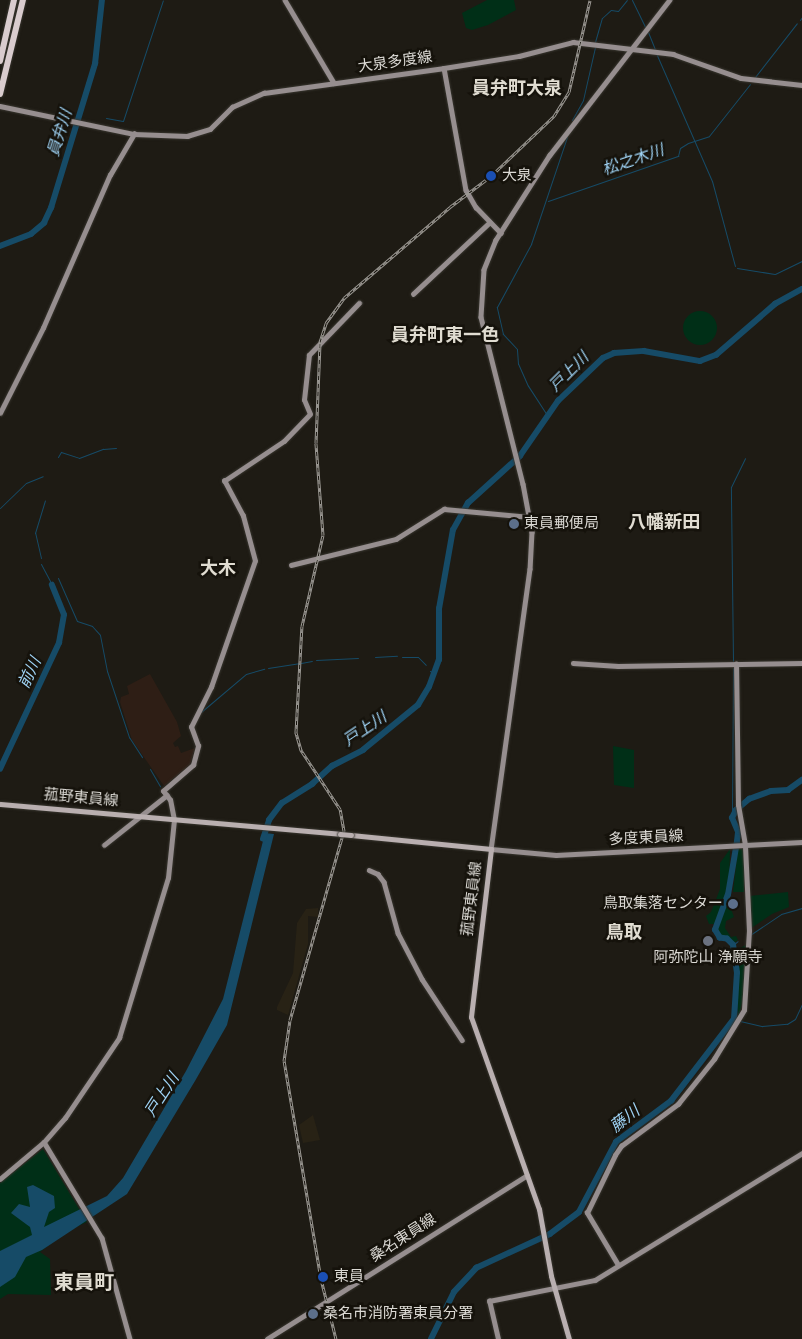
<!DOCTYPE html>
<meta charset="utf-8">
<style>
body{margin:0}
#map{position:relative;width:802px;height:1339px;overflow:hidden;background:#1e1b14;font-family:"DM Sans","Noto Sans JP",sans-serif}
div>[style]{position:absolute}
[style*='--x']{left:calc(var(--x)*1px);top:calc(var(--y)*1px);width:calc(var(--w)*1px);rotate:calc(var(--a)*1deg)}
.built>*{inset:0;background:#282215}
.education>*{inset:0;background:#2e1e15}
.green>*{inset:0;background:#002f17}
.round{border-radius:50%}
.water>*{inset:0;background:#164b67}
.stream>*{height:1px;margin:-0.5px;padding:0 0.5px;transform-origin:0.5px;border-radius:0.5px;background:#164b67}
.river>*{height:5.5px;margin:-2.75px;padding:0 2.75px;transform-origin:2.75px;border-radius:2.75px;background:#164b67}
.roads{filter:drop-shadow(0 0 1px #38362f) drop-shadow(0 0 1px #38362f)}
.secondary>*{height:4.5px;margin:-2.25px;padding:0 2.25px;transform-origin:2.25px;border-radius:2.25px;background:#968e8f}
.primary>*{height:5px;margin:-2.5px;padding:0 2.5px;transform-origin:2.5px;border-radius:2.5px;background:#b9afb0}
.highway>*{height:6px;margin:-3px;padding:0 3px;transform-origin:3px;border-radius:3px;background:#d9ccce}
.rail>*{height:3px;margin-top:-1.5px;transform-origin:0;background:repeating-linear-gradient(90deg,#15120b 0 4px,#9c9994 0 8px);box-sizing:border-box;border-block:1px solid #9c9994}
.bridges{filter:drop-shadow(0 0 1px #38362f) drop-shadow(0 0 1px #38362f)}
.primary-bridge>*{height:5px;margin:-2.5px;padding:0 2.5px;transform-origin:2.5px;border-radius:2.5px;background:#b9afb0}
.dots>*{width:14px;height:14px;translate:-50% -50%;box-sizing:border-box;border:2px solid #15120b;border-radius:50%}
span{translate:-50% -50%;white-space:nowrap;text-align:center;line-height:1.15;-webkit-text-stroke:5px #15120b;paint-order:stroke}
.street-label{font-size:15px;color:#dbd9d4}
.poi-label{font-size:15px;color:#dbd9d4}
.left{translate:0 -50%;text-align:left}
.right{translate:-100% -50%;text-align:right}
.water-label{font-size:16px;color:#9fd3f5;font-style:italic}
.quarter-label{font-size:18px;color:#e0dcd1;font-weight:700}
.district-label{font-size:20px;color:#e0dcd1;font-weight:700}
</style>
<div id="map">
<div class="built">
<i style="clip-path:polygon(318px 908px,318px 917px,308px 916px,308px 944px,288px 1015px,277px 1010px,277px 1007px,293px 973px,297px 923px,306px 909px)"></i>
<i style="clip-path:polygon(313px 1115px,320px 1140px,303px 1143px,299px 1125px)"></i>
</div>
<div class="education">
<i style="clip-path:polygon(150px 674px,177px 722px,181px 736px,173px 743px,175px 747px,178px 746px,181px 753px,195px 748px,190px 765px,164px 786px,132px 740px,120px 702px,121px 697px,129px 694px,127px 686px)"></i>
</div>
<div class="green">
<i style="clip-path:polygon(487px 0,514px 0,516px 10px,488px 25px,472px 30px,466px 28px,462px 13px)"></i>
<i class="round" style="left:683px;top:311px;width:34px;height:34px"></i>
<i style="clip-path:polygon(613px 746px,634px 750px,634px 788px,614px 785px)"></i>
<i style="clip-path:polygon(730px 849px,729px 892px,717px 924px,709px 924px,706px 916px,711px 912px,720px 889px,720px 863px)"></i>
<i style="clip-path:polygon(738px 849px,745px 849px,744px 892px,733px 892px)"></i>
<i style="clip-path:polygon(788px 892px,789px 907px,772px 914px,750px 929px,749px 896px)"></i>
<i style="clip-path:polygon(728px 900px,734px 917px,726px 921px,725px 928px,731px 937px,736px 936px,738px 940px,733px 944px,716px 932px)"></i>
<i style="clip-path:polygon(746px 945px,744px 996px,738px 1018px,736px 950px)"></i>
<i style="clip-path:polygon(43px 1149px,87px 1222px,65px 1232px,40px 1252px,50px 1259px,51px 1295px,8px 1294px,0 1299px,0 1183px)"></i>
</div>
<div class="water">
<i style="clip-path:polygon(265px 833px,274px 834px,227px 1025px,195px 1081px,127px 1194px,42px 1250px,26px 1257px,15px 1277px,0 1287px,0 1251px,32px 1235px,30px 1227px,11px 1213px,19px 1204px,30px 1207px,27px 1187px,33px 1185px,54px 1196px,55px 1208px,49px 1212px,44px 1227px,107px 1196px,123px 1178px,186px 1071px,223px 999px)"></i>
</div>
<div class="stream">
<i style="--x:632;--y:0;--w:32;--a:64"></i>
<i style="--x:800;--y:20;--w:4;--a:-56"></i>
<i style="--x:648;--y:32;--w:18;--a:68"></i>
<i style="--x:595;--y:42;--w:25;--a:-74"></i>
<i style="--x:602;--y:18;--w:12;--a:-42"></i>
<i style="--x:611;--y:10;--w:7;--a:8"></i>
<i style="--x:618;--y:11;--w:14;--a:-51"></i>
<i style="--x:656;--y:53;--w:140;--a:66.4"></i>
<i style="--x:712;--y:181;--w:88;--a:74.9"></i>
<i style="--x:755;--y:77;--w:68;--a:-52.1"></i>
<i style="--x:106;--y:118;--w:17;--a:10"></i>
<i style="--x:123;--y:121;--w:127;--a:-71.7"></i>
<i style="--x:572;--y:120;--w:23;--a:-61"></i>
<i style="--x:583;--y:100;--w:54;--a:-77.2"></i>
<i style="--x:548;--y:201;--w:138;--a:-19.1"></i>
<i style="--x:678;--y:156;--w:8;--a:-76"></i>
<i style="--x:680;--y:148;--w:9;--a:-32"></i>
<i style="--x:688;--y:143;--w:22;--a:-18"></i>
<i style="--x:709;--y:136;--w:66;--a:-51.7"></i>
<i style="--x:737;--y:268;--w:38;--a:9"></i>
<i style="--x:775;--y:274;--w:30;--a:-26"></i>
<i style="--x:547;--y:415;--w:35;--a:-123"></i>
<i style="--x:528;--y:386;--w:24;--a:-114"></i>
<i style="--x:518;--y:364;--w:15;--a:-94"></i>
<i style="--x:517;--y:349;--w:21;--a:-133"></i>
<i style="--x:503;--y:334;--w:28;--a:-103"></i>
<i style="--x:497;--y:307;--w:72;--a:-61.6"></i>
<i style="--x:531;--y:244;--w:113;--a:-71.4"></i>
<i style="--x:58;--y:457;--w:6;--a:-59"></i>
<i style="--x:61;--y:452;--w:19;--a:18"></i>
<i style="--x:79;--y:458;--w:26;--a:-21"></i>
<i style="--x:103;--y:449;--w:13;--a:-4"></i>
<i style="--x:0;--y:508;--w:36;--a:-44"></i>
<i style="--x:26;--y:483;--w:18;--a:-22"></i>
<i style="--x:41;--y:558;--w:26;--a:-103"></i>
<i style="--x:35;--y:533;--w:34;--a:-73"></i>
<i style="--x:41;--y:564;--w:24;--a:62"></i>
<i style="--x:58;--y:578;--w:47;--a:66.2"></i>
<i style="--x:77;--y:621;--w:16;--a:18"></i>
<i style="--x:92;--y:626;--w:12;--a:48"></i>
<i style="--x:100;--y:635;--w:37;--a:79"></i>
<i style="--x:107;--y:671;--w:70;--a:71.6"></i>
<i style="--x:129;--y:737;--w:24;--a:57"></i>
<i style="--x:375;--y:657;--w:22;--a:-3"></i>
<i style="--x:402;--y:657;--w:16;--a:0"></i>
<i style="--x:418;--y:657;--w:11;--a:45"></i>
<i style="--x:316;--y:660;--w:42;--a:-2.7"></i>
<i style="--x:733;--y:661;--w:174;--a:-90.7"></i>
<i style="--x:731;--y:487;--w:32;--a:-64"></i>
<i style="--x:301;--y:663;--w:11;--a:-10"></i>
<i style="--x:268;--y:668;--w:31;--a:-9"></i>
<i style="--x:430;--y:671;--w:6;--a:31"></i>
<i style="--x:201;--y:712;--w:59;--a:-40.2"></i>
<i style="--x:246;--y:674;--w:19;--a:-16"></i>
<i style="--x:150;--y:769;--w:20;--a:60"></i>
<i style="--x:732;--y:818;--w:150;--a:-89.6"></i>
<i style="--x:750;--y:935;--w:37;--a:-34"></i>
<i style="--x:781;--y:914;--w:22;--a:-16"></i>
<i style="--x:733;--y:945;--w:6;--a:-39"></i>
<i style="--x:740;--y:1021;--w:23;--a:13"></i>
<i style="--x:762;--y:1026;--w:25;--a:-5"></i>
<i style="--x:787;--y:1024;--w:9;--a:-32"></i>
<i style="--x:795;--y:1019;--w:17;--a:-65"></i>
</div>
<div class="river">
<i style="--x:0;--y:246;--w:33;--a:-21"></i>
<i style="--x:31;--y:234;--w:17;--a:-40"></i>
<i style="--x:44;--y:223;--w:17;--a:-65"></i>
<i style="--x:51;--y:208;--w:151;--a:-73"></i>
<i style="--x:95;--y:64;--w:64;--a:-83.8"></i>
<i style="--x:0;--y:769;--w:139;--a:-64.9"></i>
<i style="--x:59;--y:643;--w:28;--a:-80"></i>
<i style="--x:64;--y:615;--w:32;--a:-112"></i>
<i style="--x:263;--y:839;--w:20;--a:-72"></i>
<i style="--x:269;--y:820;--w:21;--a:-53"></i>
<i style="--x:282;--y:803;--w:36;--a:-32"></i>
<i style="--x:312;--y:784;--w:27;--a:-42"></i>
<i style="--x:332;--y:766;--w:35;--a:-27"></i>
<i style="--x:363;--y:750;--w:71;--a:-39.3"></i>
<i style="--x:418;--y:705;--w:21;--a:-59"></i>
<i style="--x:429;--y:687;--w:29;--a:-70"></i>
<i style="--x:439;--y:660;--w:51;--a:-90"></i>
<i style="--x:439;--y:609;--w:80;--a:-80"></i>
<i style="--x:453;--y:530;--w:31;--a:-61"></i>
<i style="--x:468;--y:503;--w:70;--a:-42.1"></i>
<i style="--x:520;--y:456;--w:67;--a:-55.4"></i>
<i style="--x:558;--y:401;--w:62;--a:-43.7"></i>
<i style="--x:603;--y:358;--w:12;--a:-24"></i>
<i style="--x:614;--y:353;--w:30;--a:-4"></i>
<i style="--x:644;--y:351;--w:57;--a:10.1"></i>
<i style="--x:700;--y:361;--w:17;--a:-21"></i>
<i style="--x:716;--y:355;--w:78;--a:-40.8"></i>
<i style="--x:775;--y:304;--w:31;--a:-29"></i>
<i style="--x:431;--y:1339;--w:52;--a:-63.9"></i>
<i style="--x:454;--y:1292;--w:33;--a:-47"></i>
<i style="--x:476;--y:1268;--w:81;--a:-24.7"></i>
<i style="--x:550;--y:1234;--w:36;--a:-37"></i>
<i style="--x:579;--y:1212;--w:79;--a:-62.1"></i>
<i style="--x:616;--y:1142;--w:69;--a:-36.7"></i>
<i style="--x:671;--y:1101;--w:103;--a:-52.5"></i>
<i style="--x:734;--y:1019;--w:46;--a:-86.3"></i>
<i style="--x:737;--y:973;--w:28;--a:-98"></i>
<i style="--x:733;--y:945;--w:8;--a:-135"></i>
<i style="--x:727;--y:939;--w:7;--a:-172"></i>
<i style="--x:720;--y:938;--w:9;--a:-122"></i>
<i style="--x:715;--y:930;--w:37;--a:-70"></i>
<i style="--x:728;--y:895;--w:54;--a:-80.4"></i>
<i style="--x:737;--y:842;--w:10;--a:-84"></i>
<i style="--x:738;--y:832;--w:15;--a:-113"></i>
<i style="--x:732;--y:818;--w:9;--a:-63"></i>
<i style="--x:736;--y:810;--w:17;--a:-40"></i>
<i style="--x:749;--y:799;--w:23;--a:-20"></i>
<i style="--x:771;--y:791;--w:17;--a:-3"></i>
<i style="--x:788;--y:790;--w:17;--a:-36"></i>
</div>
<div class="roads">
<div class="secondary">
<i style="--x:285;--y:0;--w:96;--a:59.4"></i>
<i style="--x:670;--y:0;--w:196;--a:127.7"></i>
<i style="--x:550;--y:155;--w:101;--a:122.4"></i>
<i style="--x:496;--y:240;--w:32;--a:112"></i>
<i style="--x:484;--y:270;--w:47;--a:93.7"></i>
<i style="--x:481;--y:317;--w:172;--a:75.9"></i>
<i style="--x:523;--y:484;--w:49;--a:79.4"></i>
<i style="--x:532;--y:532;--w:37;--a:93"></i>
<i style="--x:530;--y:569;--w:283;--a:97.9"></i>
<i style="--x:491;--y:849;--w:65;--a:5.3"></i>
<i style="--x:556;--y:855;--w:246;--a:-3"></i>
<i style="--x:444;--y:68;--w:124;--a:79.8"></i>
<i style="--x:466;--y:190;--w:20;--a:60"></i>
<i style="--x:476;--y:207;--w:36;--a:46"></i>
<i style="--x:0;--y:106;--w:137;--a:11.8"></i>
<i style="--x:134;--y:134;--w:53;--a:2.2"></i>
<i style="--x:187;--y:136;--w:24;--a:-17"></i>
<i style="--x:210;--y:129;--w:31;--a:-45"></i>
<i style="--x:232;--y:107;--w:35;--a:-24"></i>
<i style="--x:264;--y:93;--w:182;--a:-7.9"></i>
<i style="--x:444;--y:68;--w:76;--a:-9.1"></i>
<i style="--x:519;--y:56;--w:56;--a:-14.5"></i>
<i style="--x:573;--y:42;--w:101;--a:6.8"></i>
<i style="--x:673;--y:54;--w:72;--a:19.4"></i>
<i style="--x:741;--y:78;--w:61;--a:6.5"></i>
<i style="--x:413;--y:294;--w:105;--a:-43.1"></i>
<i style="--x:0;--y:413;--w:95;--a:-63.2"></i>
<i style="--x:43;--y:328;--w:167;--a:-66.4"></i>
<i style="--x:110;--y:175;--w:48;--a:-59.7"></i>
<i style="--x:291;--y:565;--w:108;--a:-13.9"></i>
<i style="--x:396;--y:539;--w:57;--a:-32"></i>
<i style="--x:444;--y:509;--w:86;--a:5.3"></i>
<i style="--x:573;--y:663;--w:45;--a:3.8"></i>
<i style="--x:618;--y:666;--w:184;--a:-0.9"></i>
<i style="--x:104;--y:845;--w:80;--a:-38.4"></i>
<i style="--x:369;--y:870;--w:10;--a:24"></i>
<i style="--x:378;--y:874;--w:10;--a:53"></i>
<i style="--x:384;--y:882;--w:53;--a:74.6"></i>
<i style="--x:398;--y:933;--w:52;--a:62.4"></i>
<i style="--x:422;--y:979;--w:73;--a:56.7"></i>
<i style="--x:44;--y:1142;--w:32;--a:-49"></i>
<i style="--x:65;--y:1118;--w:97;--a:-56"></i>
<i style="--x:119;--y:1038;--w:167;--a:-73"></i>
<i style="--x:168;--y:878;--w:58;--a:-84.1"></i>
<i style="--x:174;--y:820;--w:20;--a:-101"></i>
<i style="--x:170;--y:800;--w:11;--a:-128"></i>
<i style="--x:163;--y:791;--w:40;--a:-41"></i>
<i style="--x:193;--y:765;--w:20;--a:-75"></i>
<i style="--x:198;--y:746;--w:20;--a:-110"></i>
<i style="--x:191;--y:727;--w:45;--a:-63.4"></i>
<i style="--x:211;--y:687;--w:133;--a:-70.8"></i>
<i style="--x:255;--y:561;--w:47;--a:-104.9"></i>
<i style="--x:243;--y:516;--w:40;--a:-118"></i>
<i style="--x:224;--y:481;--w:72;--a:-33.7"></i>
<i style="--x:284;--y:441;--w:37;--a:-46"></i>
<i style="--x:310;--y:414;--w:15;--a:-113"></i>
<i style="--x:304;--y:400;--w:45;--a:-83.7"></i>
<i style="--x:309;--y:355;--w:72;--a:-46.1"></i>
<i style="--x:0;--y:1179;--w:57;--a:-40.1"></i>
<i style="--x:44;--y:1142;--w:112;--a:58.9"></i>
<i style="--x:102;--y:1238;--w:105;--a:74.5"></i>
<i style="--x:618;--y:1265;--w:61;--a:-120.8"></i>
<i style="--x:587;--y:1213;--w:64;--a:-64.2"></i>
<i style="--x:615;--y:1155;--w:11;--a:-56"></i>
<i style="--x:621;--y:1146;--w:71;--a:-36.4"></i>
<i style="--x:678;--y:1104;--w:58;--a:-51.3"></i>
<i style="--x:714;--y:1059;--w:57;--a:-58.5"></i>
<i style="--x:744;--y:1010;--w:79;--a:-86.4"></i>
<i style="--x:749;--y:931;--w:86;--a:-92.7"></i>
<i style="--x:745;--y:845;--w:41;--a:-99.9"></i>
<i style="--x:738;--y:805;--w:141;--a:-90.8"></i>
<i style="--x:267;--y:1339;--w:307;--a:-32.2"></i>
<i style="--x:498;--y:1339;--w:39;--a:-103"></i>
<i style="--x:489;--y:1301;--w:108;--a:-11.2"></i>
<i style="--x:595;--y:1280;--w:243;--a:-31.5"></i>
</div>
<div class="primary">
<i style="--x:0;--y:804;--w:341;--a:5"></i>
<i style="--x:351;--y:835;--w:141;--a:5.7"></i>
<i style="--x:491;--y:849;--w:169;--a:96.8"></i>
<i style="--x:471;--y:1017;--w:204;--a:70.5"></i>
<i style="--x:539;--y:1209;--w:68;--a:79.8"></i>
<i style="--x:551;--y:1276;--w:66;--a:74.1"></i>
</div>
<div class="highway">
<i style="--x:0;--y:61;--w:63;--a:-77.1"></i>
<i style="--x:0;--y:94;--w:97;--a:-76.3"></i>
</div>
</div>
<div class="rail">
<i style="--x:336;--y:1339;--w:62;--a:-104"></i>
<i style="--x:321;--y:1279;--w:221;--a:-99.6"></i>
<i style="--x:284;--y:1061;--w:41;--a:-81.7"></i>
<i style="--x:290;--y:1020;--w:197;--a:-74.1"></i>
<i style="--x:344;--y:831;--w:22;--a:-100"></i>
<i style="--x:340;--y:809;--w:71;--a:-123.5"></i>
<i style="--x:301;--y:750;--w:19;--a:-106"></i>
<i style="--x:296;--y:732;--w:106;--a:-86.8"></i>
<i style="--x:302;--y:626;--w:93;--a:-77"></i>
<i style="--x:323;--y:535;--w:92;--a:-94.4"></i>
<i style="--x:316;--y:443;--w:101;--a:-87.7"></i>
<i style="--x:320;--y:342;--w:20;--a:-72"></i>
<i style="--x:326;--y:323;--w:31;--a:-54"></i>
<i style="--x:344;--y:298;--w:140;--a:-40.6"></i>
<i style="--x:450;--y:207;--w:51;--a:-37.1"></i>
<i style="--x:491;--y:176;--w:87;--a:-43.6"></i>
<i style="--x:554;--y:116;--w:28;--a:-58"></i>
<i style="--x:569;--y:92;--w:94;--a:-77.1"></i>
</div>
<div class="bridges">
<div class="primary-bridge">
<i style="--x:340;--y:834;--w:11;--a:5"></i>
</div>
</div>
<div class="dots">
<i style="left:491px;top:176px;background:#1a4fb4"></i>
<i style="left:514px;top:524px;background:#5c6f8a"></i>
<i style="left:733px;top:904px;background:#5c6f8a"></i>
<i style="left:708px;top:941px;background:#6b7280"></i>
<i style="left:323px;top:1277px;background:#1a4fb4"></i>
<i style="left:313px;top:1314px;background:#5c6f8a"></i>
</div>
<div class="street-label">
<span style="left:395px;top:62px;rotate:-8deg">大泉多度線</span>
<span style="left:81px;top:798px;rotate:5deg">菰野東員線</span>
<span style="left:646px;top:838px;rotate:-3deg">多度東員線</span>
<span style="left:472px;top:899px;rotate:-83deg">菰野東員線</span>
<span style="left:403px;top:1238px;rotate:-33deg">桑名東員線</span>
</div>
<div class="poi-label">
<span class="left" style="left:502px;top:176px">大泉</span>
<span class="left" style="left:524px;top:524px">東員郵便局</span>
<span class="right" style="left:723px;top:904px">鳥取集落センター</span>
<span style="left:708px;top:958px">阿弥陀山 浄願寺</span>
<span class="left" style="left:334px;top:1277px">東員</span>
<span class="left" style="left:323px;top:1314px">桑名市消防署東員分署</span>
</div>
<div class="water-label">
<span style="left:60px;top:133px;rotate:-73deg">員弁川</span>
<span style="left:633px;top:160px;rotate:-19deg">松之木川</span>
<span style="left:569px;top:372px;rotate:-45deg">戸上川</span>
<span style="left:30px;top:673px;rotate:-65deg">前川</span>
<span style="left:365px;top:729px;rotate:-34deg">戸上川</span>
<span style="left:162px;top:1095px;rotate:-57deg">戸上川</span>
<span style="left:625px;top:1119px;rotate:-38deg">藤川</span>
</div>
<div class="quarter-label">
<span style="left:517px;top:88px">員弁町大泉</span>
<span style="left:445px;top:335px">員弁町東一色</span>
<span style="left:664px;top:522px">八幡新田</span>
<span style="left:218px;top:568px">大木</span>
<span style="left:624px;top:932px">鳥取</span>
</div>
<div class="district-label">
<span style="left:84px;top:1282px">東員町</span>
</div>
</div>
